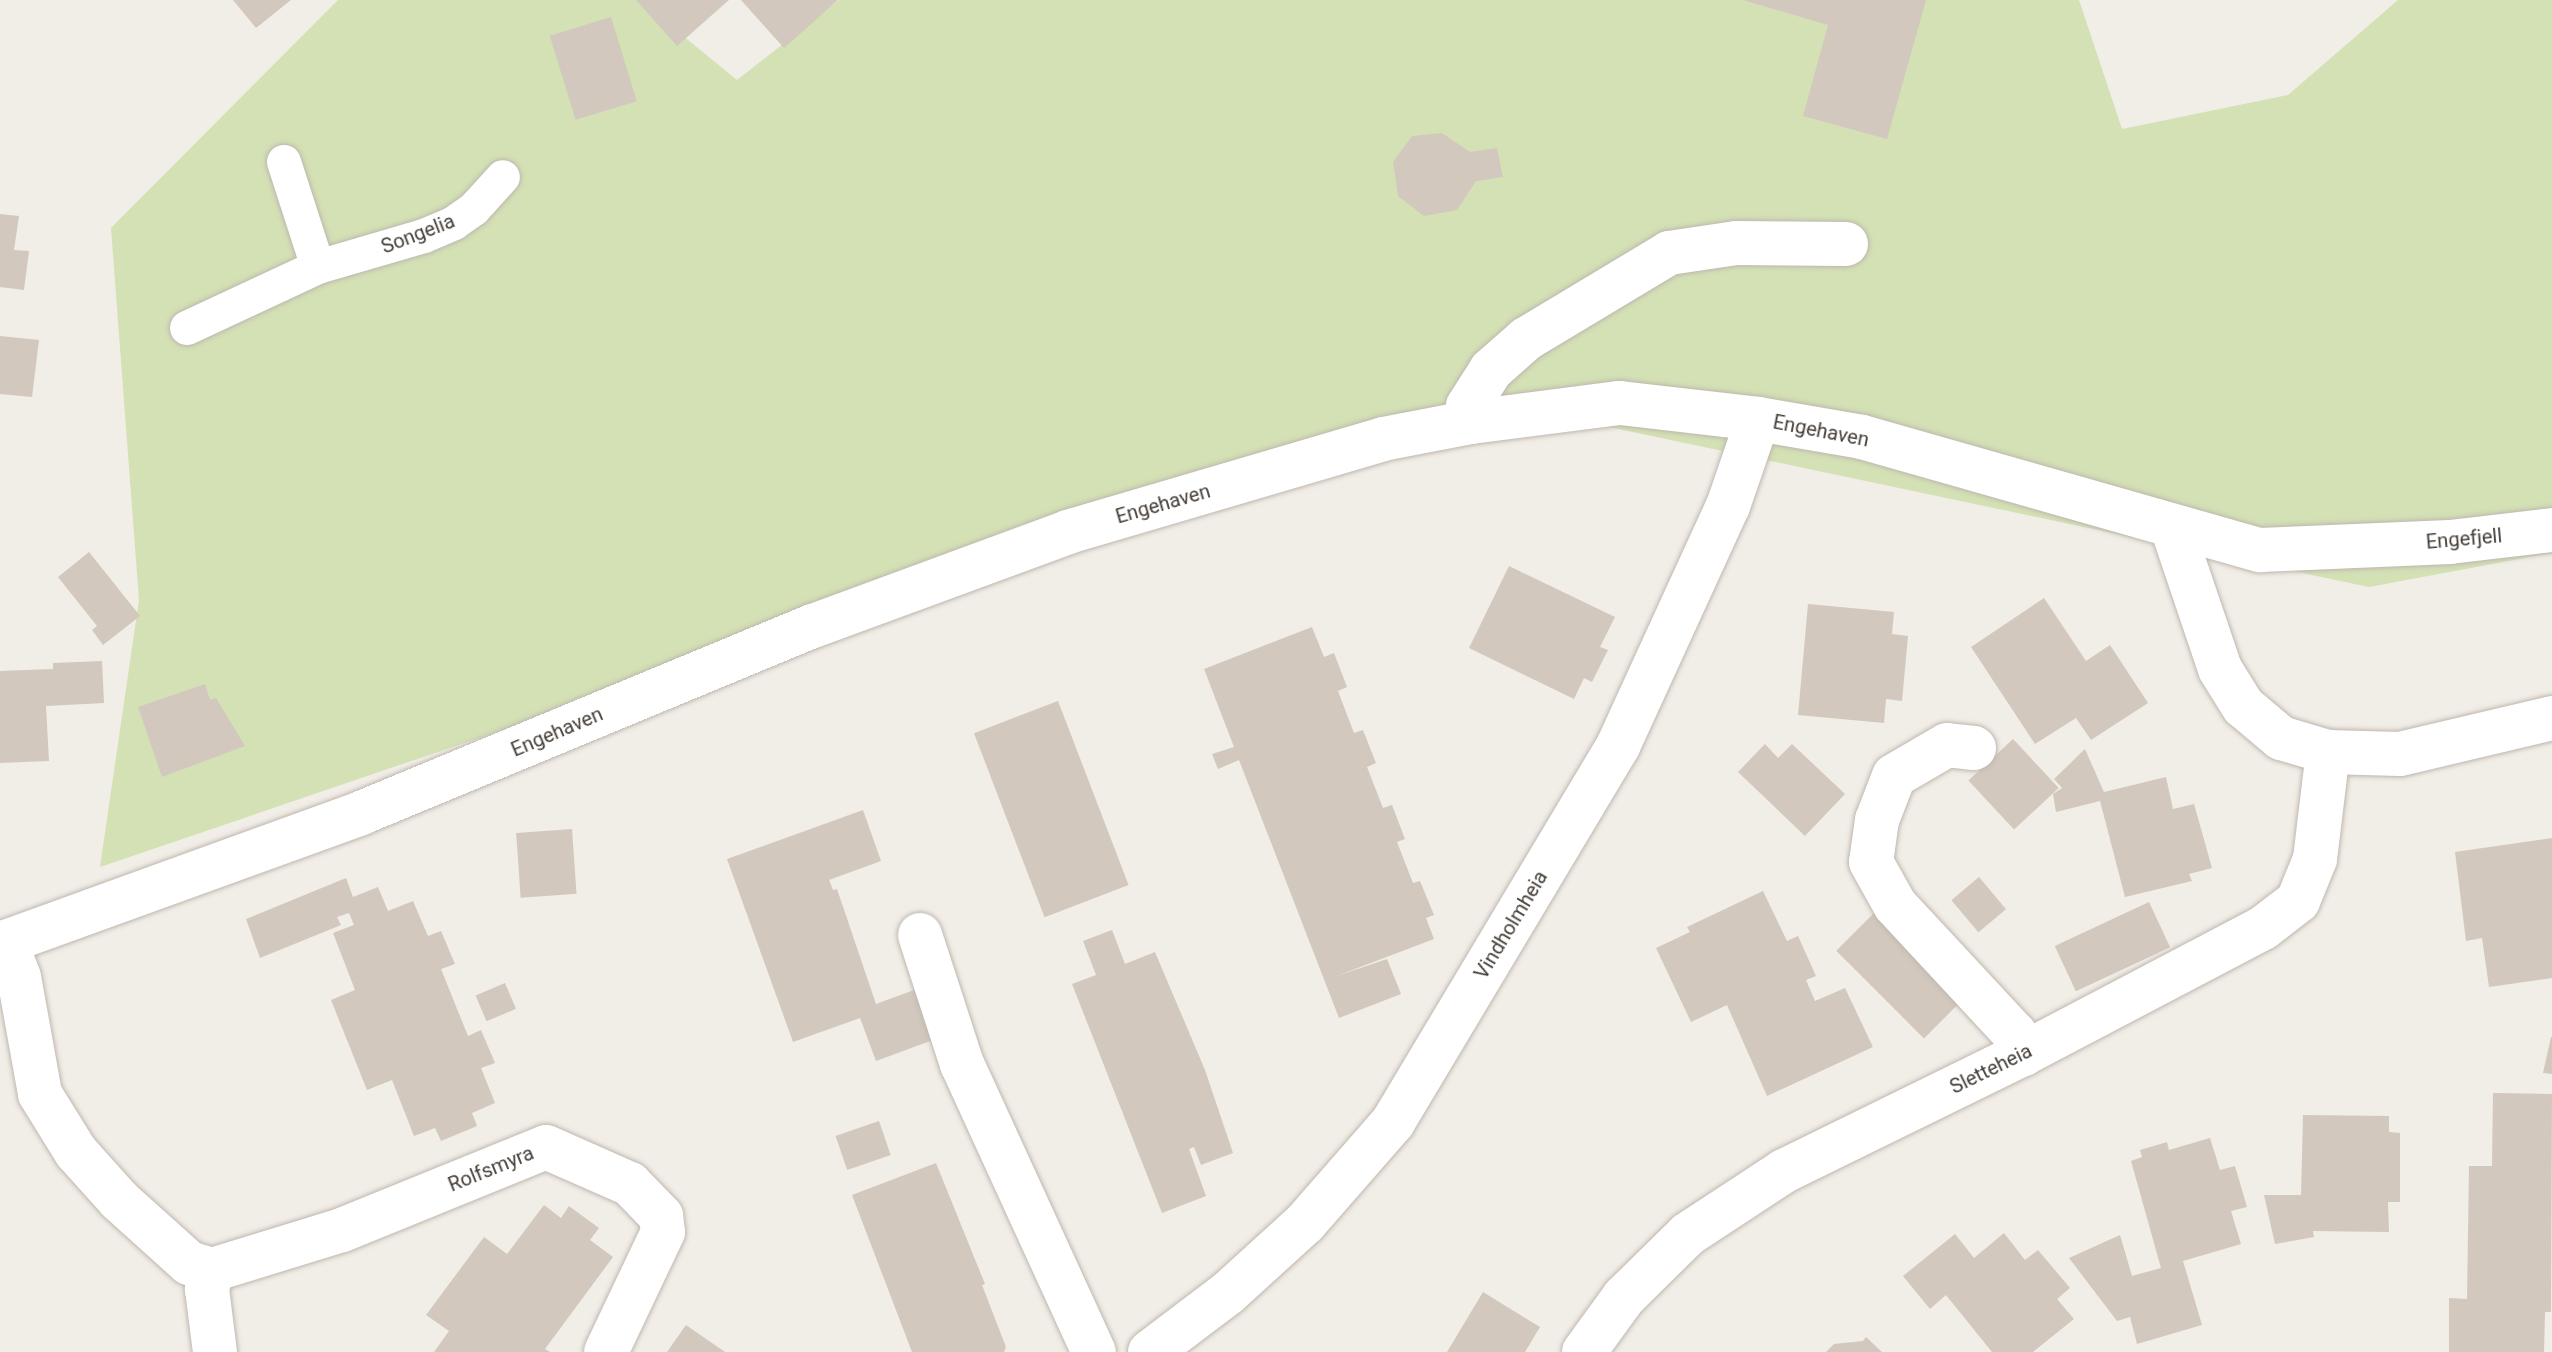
<!DOCTYPE html>
<style>
body{margin:0}
#map{position:relative;width:2552px;height:1352px;overflow:hidden;background:#f1ede7;font-family:Roboto,sans-serif}
div>[style]{position:absolute}
[style*='--x']{left:calc(var(--x)*1px);top:calc(var(--y)*1px);width:calc(var(--w)*1px);rotate:calc(var(--a)*1deg)}
.green>*{inset:0;background:#d3e1b5}
.building>*{inset:0;background:#d2c8be;transform-origin:0 0}
.roads{filter:drop-shadow(0 0 2px #bfb7ae) drop-shadow(0 0 2px #bfb7ae)}
.service>*{height:34px;margin:-17px;padding:0 17px;transform-origin:17px;border-radius:17px;background:#fff}
.minor>*{height:44px;margin:-22px;padding:0 22px;transform-origin:22px;border-radius:22px;background:#fff}
.tertiary>*{height:44px;margin:-22px;padding:0 22px;transform-origin:22px;border-radius:22px;background:#fff}
span{translate:-50% -50%;white-space:nowrap;text-align:center;line-height:1.15;-webkit-text-stroke:6px #fff;paint-order:stroke}
.street-label{font-size:20px;color:#443d37}
</style>
<div id="map">
<div class="green">
<i style="clip-path:polygon(338px 0,639px 0,737px 80px,839px 0,2079px 0,2122px 129px,2288px 95px,2398px 0,2552px 0,2552px 553px,2369px 587px,1590px 423px,1404px 423px,100px 867px,139px 600px,111px 228px)"></i>
</div>
<div class="building">
<i style="clip-path:polygon(233px 0,291px 0,256px 28px)"></i>
<i style="clip-path:polygon(636px 0,729px 0,677px 46px)"></i>
<i style="clip-path:polygon(741px 0,838px 0,784px 48px)"></i>
<i style="clip-path:polygon(1743px 0,1926px 0,1887px 139px,1803px 116px,1828px 25px)"></i>
<i style="left:611px;top:17px;width:88px;height:64px;rotate:73deg"></i>
<i style="clip-path:polygon(1442px 133px,1470px 152px,1497px 148px,1503px 177px,1476px 181px,1457px 210px,1424px 216px,1398px 196px,1393px 162px,1412px 136px)"></i>
<i style="clip-path:polygon(0 214px,19px 216px,14px 250px,29px 251px,24px 290px,0 287px)"></i>
<i style="clip-path:polygon(0 336px,39px 340px,32px 397px,0 394px)"></i>
<i style="clip-path:polygon(89px 552px,140px 616px,103px 645px,92px 630px,97px 626px,58px 577px)"></i>
<i style="clip-path:polygon(1509px 566px,1615px 617px,1600px 647px,1608px 650px,1592px 682px,1584px 678px,1574px 699px,1469px 648px)"></i>
<i style="clip-path:polygon(2044px 598px,2086px 661px,2110px 645px,2148px 703px,2091px 740px,2076px 718px,2035px 744px,1971px 647px)"></i>
<i style="clip-path:polygon(1808px 604px,1894px 612px,1892px 634px,1908px 636px,1902px 701px,1886px 699px,1884px 723px,1798px 715px)"></i>
<i style="clip-path:polygon(1312px 627px,1324px 657px,1334px 653px,1347px 687px,1338px 691px,1354px 733px,1363px 730px,1376px 763px,1367px 767px,1383px 808px,1392px 805px,1405px 839px,1397px 842px,1413px 883px,1420px 881px,1434px 915px,1426px 918px,1434px 939px,1334px 977px,1387px 959px,1401px 994px,1339px 1018px,1239px 760px,1218px 769px,1212px 754px,1234px 747px,1204px 669px)"></i>
<i style="clip-path:polygon(102px 661px,104px 703px,46px 706px,49px 761px,0 763px,0 671px,53px 669px,53px 663px)"></i>
<i style="clip-path:polygon(205px 684px,210px 700px,216px 698px,245px 746px,162px 777px,138px 707px)"></i>
<i style="left:1058px;top:701px;width:197px;height:90px;rotate:69deg"></i>
<i style="left:2013px;top:739px;width:67px;height:61px;rotate:47deg"></i>
<i style="clip-path:polygon(1765px 744px,1778px 758px,1792px 744px,1845px 794px,1805px 836px,1738px 772px)"></i>
<i style="clip-path:polygon(2085px 749px,2104px 792px,2166px 777px,2173px 809px,2194px 804px,2212px 868px,2189px 874px,2192px 881px,2125px 897px,2100px 801px,2056px 812px,2053px 794px,2062px 788px,2054px 779px)"></i>
<i style="clip-path:polygon(863px 810px,881px 861px,829px 880px,833px 890px,837px 889px,876px 1004px,914px 990px,933px 1040px,876px 1061px,860px 1018px,793px 1042px,727px 859px)"></i>
<i style="left:572px;top:829px;width:65px;height:56px;rotate:86deg"></i>
<i style="clip-path:polygon(2552px 838px,2552px 978px,2489px 987px,2482px 938px,2466px 941px,2455px 852px)"></i>
<i style="left:1979px;top:877px;width:42px;height:36px;rotate:50deg"></i>
<i style="clip-path:polygon(346px 878px,353px 897px,378px 887px,388px 911px,413px 901px,428px 936px,441px 931px,455px 964px,441px 969px,468px 1036px,481px 1030px,495px 1063px,481px 1068px,495px 1103px,472px 1113px,477px 1126px,441px 1141px,435px 1128px,414px 1136px,392px 1080px,367px 1090px,331px 1000px,355px 990px,333px 933px,354px 925px,349px 913px,337px 917px,341px 925px,260px 958px,246px 919px)"></i>
<i style="clip-path:polygon(1763px 891px,1787px 941px,1798px 936px,1816px 976px,1806px 980px,1815px 1001px,1845px 988px,1873px 1047px,1767px 1096px,1727px 1005px,1691px 1022px,1656px 948px,1690px 932px,1687px 927px)"></i>
<i style="left:2149px;top:902px;width:50px;height:104px;rotate:65deg"></i>
<i style="left:1878px;top:909px;width:124px;height:59px;rotate:45deg"></i>
<i style="clip-path:polygon(1112px 930px,1125px 964px,1155px 952px,1205px 1070px,1233px 1153px,1201px 1165px,1194px 1147px,1189px 1149px,1206px 1196px,1162px 1213px,1072px 984px,1096px 975px,1083px 941px)"></i>
<i style="left:505px;top:983px;width:28px;height:32px;rotate:67deg"></i>
<i style="clip-path:polygon(2551px 1037px,2552px 1037px,2552px 1074px,2543px 1073px)"></i>
<i style="clip-path:polygon(2493px 1093px,2552px 1094px,2551px 1312px,2545px 1312px,2544px 1352px,2449px 1352px,2449px 1298px,2467px 1299px,2469px 1166px,2492px 1166px)"></i>
<i style="clip-path:polygon(2303px 1115px,2389px 1116px,2389px 1132px,2400px 1133px,2400px 1202px,2388px 1202px,2389px 1232px,2313px 1231px,2314px 1237px,2275px 1244px,2264px 1195px,2301px 1195px)"></i>
<i style="left:879px;top:1121px;width:36px;height:46px;rotate:71deg"></i>
<i style="clip-path:polygon(2210px 1138px,2220px 1170px,2235px 1166px,2247px 1207px,2231px 1211px,2241px 1244px,2183px 1261px,2202px 1325px,2137px 1344px,2130px 1317px,2117px 1321px,2069px 1258px,2120px 1235px,2132px 1276px,2161px 1268px,2131px 1161px,2142px 1157px,2140px 1150px,2167px 1142px,2169px 1150px)"></i>
<i style="clip-path:polygon(936px 1163px,985px 1284px,982px 1285px,1006px 1347px,1004px 1352px,912px 1352px,852px 1195px)"></i>
<i style="clip-path:polygon(544px 1205px,561px 1218px,569px 1206px,599px 1228px,590px 1240px,613px 1257px,545px 1349px,550px 1352px,434px 1352px,449px 1331px,426px 1315px,484px 1237px,507px 1254px)"></i>
<i style="clip-path:polygon(2004px 1233px,2025px 1260px,2038px 1250px,2070px 1288px,2057px 1299px,2074px 1319px,2033px 1352px,1992px 1352px,1946px 1295px,1930px 1309px,1903px 1276px,1955px 1234px,1974px 1258px)"></i>
<i style="clip-path:polygon(1483px 1292px,1540px 1327px,1525px 1352px,1447px 1352px)"></i>
<i style="clip-path:polygon(686px 1325px,725px 1352px,667px 1352px)"></i>
<i style="clip-path:polygon(1866px 1337px,1882px 1352px,1826px 1352px,1834px 1344px,1863px 1341px)"></i>
</div>
<div class="roads">
<div class="service">
<i style="--x:284;--y:162;--w:110;--a:72.1"></i>
<i style="--x:187;--y:328;--w:145;--a:-25"></i>
<i style="--x:318;--y:267;--w:110;--a:-16.3"></i>
<i style="--x:424;--y:236;--w:33;--a:-23"></i>
<i style="--x:454;--y:223;--w:24;--a:-35"></i>
<i style="--x:474;--y:209;--w:43;--a:-47.8"></i>
</div>
<div class="minor">
<i style="--x:1471;--y:422;--w:16;--a:-101"></i>
<i style="--x:1468;--y:406;--w:43;--a:-57.4"></i>
<i style="--x:1491;--y:370;--w:47;--a:-41.5"></i>
<i style="--x:1526;--y:339;--w:167;--a:-31"></i>
<i style="--x:1669;--y:253;--w:68;--a:-8.5"></i>
<i style="--x:1736;--y:243;--w:110;--a:0.5"></i>
<i style="--x:2172;--y:527;--w:150;--a:71.3"></i>
<i style="--x:2220;--y:669;--w:44;--a:58.1"></i>
<i style="--x:2243;--y:706;--w:50;--a:40.1"></i>
<i style="--x:2281;--y:738;--w:49;--a:16.6"></i>
<i style="--x:2328;--y:752;--w:72;--a:1.6"></i>
<i style="--x:2400;--y:754;--w:156;--a:-13.3"></i>
<i style="--x:1974;--y:748;--w:27;--a:-174"></i>
<i style="--x:1947;--y:745;--w:61;--a:149.7"></i>
<i style="--x:1894;--y:776;--w:47;--a:111.1"></i>
<i style="--x:1877;--y:820;--w:42;--a:98.1"></i>
<i style="--x:1871;--y:862;--w:49;--a:60.8"></i>
<i style="--x:1895;--y:905;--w:176;--a:47.1"></i>
<i style="--x:2015;--y:1034;--w:22;--a:68"></i>
<i style="--x:920;--y:935;--w:136;--a:72"></i>
<i style="--x:962;--y:1064;--w:317;--a:65.4"></i>
<i style="--x:6;--y:942;--w:37;--a:70"></i>
<i style="--x:19;--y:977;--w:119;--a:79.8"></i>
<i style="--x:40;--y:1094;--w:68;--a:58.2"></i>
<i style="--x:76;--y:1152;--w:64;--a:48.1"></i>
<i style="--x:119;--y:1200;--w:94;--a:42"></i>
<i style="--x:189;--y:1263;--w:24;--a:17"></i>
<i style="--x:212;--y:1270;--w:20;--a:105"></i>
<i style="--x:207;--y:1289;--w:64;--a:82.8"></i>
<i style="--x:212;--y:1270;--w:136;--a:-17.1"></i>
<i style="--x:342;--y:1230;--w:220;--a:-22.1"></i>
<i style="--x:546;--y:1147;--w:92;--a:23.8"></i>
<i style="--x:630;--y:1184;--w:45;--a:45.9"></i>
<i style="--x:661;--y:1216;--w:16;--a:83"></i>
<i style="--x:663;--y:1232;--w:133;--a:115.4"></i>
<i style="--x:1150;--y:1352;--w:98;--a:-37.1"></i>
<i style="--x:1228;--y:1293;--w:104;--a:-42.3"></i>
<i style="--x:1305;--y:1223;--w:134;--a:-48.9"></i>
<i style="--x:1393;--y:1122;--w:438;--a:-59.1"></i>
<i style="--x:1618;--y:746;--w:264;--a:-65.4"></i>
<i style="--x:1728;--y:506;--w:92;--a:-71"></i>
<i style="--x:1584;--y:1352;--w:68;--a:-54"></i>
<i style="--x:1624;--y:1297;--w:90;--a:-44.5"></i>
<i style="--x:1688;--y:1234;--w:115;--a:-33.3"></i>
<i style="--x:1784;--y:1171;--w:266;--a:-26.1"></i>
<i style="--x:2023;--y:1054;--w:271;--a:-27.7"></i>
<i style="--x:2263;--y:928;--w:44;--a:-37.6"></i>
<i style="--x:2298;--y:901;--w:45;--a:-68"></i>
<i style="--x:2315;--y:859;--w:108;--a:-83.1"></i>
</div>
<div class="tertiary">
<i style="--x:0;--y:944;--w:384;--a:-19.9"></i>
<i style="--x:361;--y:813;--w:489;--a:-22.5"></i>
<i style="--x:813;--y:626;--w:272;--a:-20.2"></i>
<i style="--x:1068;--y:532;--w:328;--a:-16.4"></i>
<i style="--x:1383;--y:439;--w:90;--a:-10.9"></i>
<i style="--x:1471;--y:422;--w:150;--a:-7.3"></i>
<i style="--x:1620;--y:403;--w:139;--a:6.6"></i>
<i style="--x:1758;--y:419;--w:106;--a:9.8"></i>
<i style="--x:1862;--y:437;--w:414;--a:15.9"></i>
<i style="--x:2260;--y:550;--w:190;--a:-2.4"></i>
<i style="--x:2450;--y:542;--w:103;--a:-6.7"></i>
</div>
</div>
<div class="street-label">
<span style="left:418px;top:234px;rotate:-21deg">Songelia</span>
<span style="left:1821px;top:431px;rotate:11deg">Engehaven</span>
<span style="left:1163px;top:504px;rotate:-16deg">Engehaven</span>
<span style="left:2464px;top:539px;rotate:-5deg">Engefjell</span>
<span style="left:557px;top:732px;rotate:-23deg">Engehaven</span>
<span style="left:1511px;top:925px;rotate:-59deg">Vindholmheia</span>
<span style="left:1991px;top:1069px;rotate:-26deg">Sletteheia</span>
<span style="left:491px;top:1169px;rotate:-22deg">Rolfsmyra</span>
</div>
</div>
